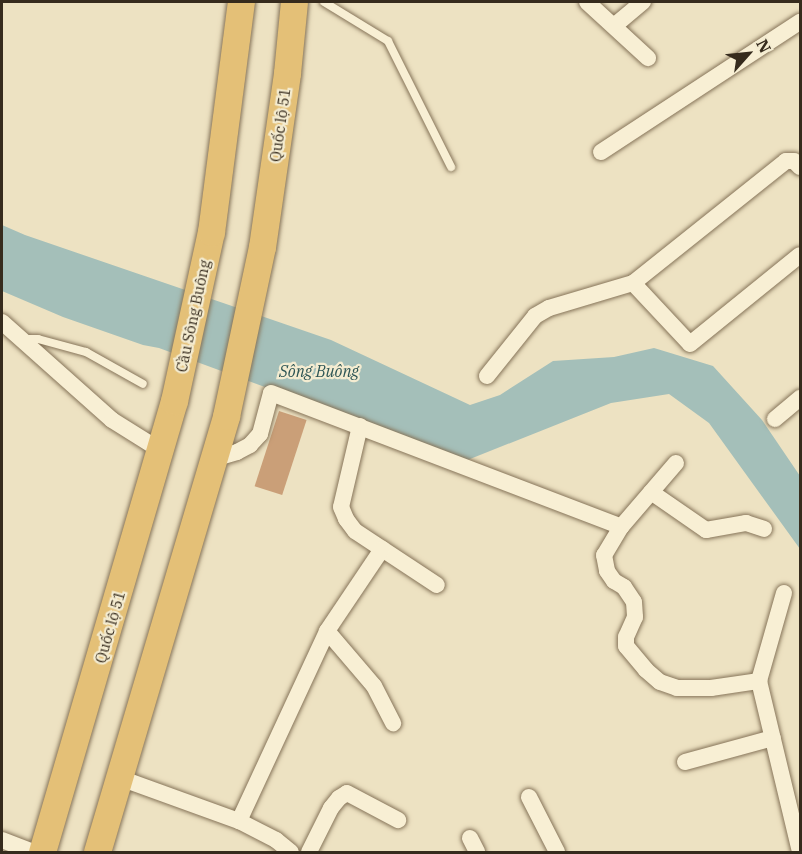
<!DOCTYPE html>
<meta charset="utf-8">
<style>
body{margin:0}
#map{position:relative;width:802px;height:854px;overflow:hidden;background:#ede2c2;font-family:"IBM Plex Serif",serif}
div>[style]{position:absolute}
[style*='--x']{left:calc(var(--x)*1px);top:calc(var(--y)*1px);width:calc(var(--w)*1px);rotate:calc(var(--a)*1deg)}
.water>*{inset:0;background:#a4bfb9}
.building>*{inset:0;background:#ca9f78;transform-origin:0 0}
.roads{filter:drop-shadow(0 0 2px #867459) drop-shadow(0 0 2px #867459)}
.service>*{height:8px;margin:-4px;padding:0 4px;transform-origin:4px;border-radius:4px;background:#f8efd4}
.minor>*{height:16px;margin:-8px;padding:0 8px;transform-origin:8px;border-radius:8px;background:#f8efd4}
.trunk>*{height:27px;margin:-13.5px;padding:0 13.5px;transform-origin:13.5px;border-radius:13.5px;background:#e4c077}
span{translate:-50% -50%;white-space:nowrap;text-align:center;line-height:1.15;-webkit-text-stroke:4.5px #f4ecd1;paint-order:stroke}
.street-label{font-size:15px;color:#362b1d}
.water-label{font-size:16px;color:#2d5555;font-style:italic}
.frame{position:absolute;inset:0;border:3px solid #362b1d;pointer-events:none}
.north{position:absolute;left:718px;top:24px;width:60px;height:60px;-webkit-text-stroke:4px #f4ecd1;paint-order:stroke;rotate:63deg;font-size:16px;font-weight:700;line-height:24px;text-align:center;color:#362b1d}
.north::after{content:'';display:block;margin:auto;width:21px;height:27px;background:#362b1d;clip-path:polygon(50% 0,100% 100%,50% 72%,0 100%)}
</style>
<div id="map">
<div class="water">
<i style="clip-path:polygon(2px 225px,25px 235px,331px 340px,470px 405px,500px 395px,553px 361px,614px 357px,654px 348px,713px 366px,762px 420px,800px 476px,800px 549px,709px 423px,669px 394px,611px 403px,465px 461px,159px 348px,143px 345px,63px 317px,2px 291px)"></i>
</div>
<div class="building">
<i style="left:279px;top:411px;width:29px;height:79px;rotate:18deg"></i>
</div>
<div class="roads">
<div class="service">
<i style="--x:324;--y:2;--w:75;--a:31.4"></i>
<i style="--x:388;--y:41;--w:141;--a:63.4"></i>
<i style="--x:25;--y:339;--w:13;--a:0"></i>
<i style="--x:38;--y:339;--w:50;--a:15.2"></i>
<i style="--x:86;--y:352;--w:65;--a:29.3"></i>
</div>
<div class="minor">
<i style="--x:587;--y:2;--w:83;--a:42.6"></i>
<i style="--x:614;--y:26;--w:38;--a:-40"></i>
<i style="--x:601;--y:152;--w:238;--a:-33.2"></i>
<i style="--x:800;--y:167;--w:8;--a:-135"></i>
<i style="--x:794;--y:161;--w:8;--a:180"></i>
<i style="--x:786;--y:161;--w:196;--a:141.4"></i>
<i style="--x:633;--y:283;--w:83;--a:46.9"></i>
<i style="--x:690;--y:344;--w:141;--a:-39"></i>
<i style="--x:2;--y:322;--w:147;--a:41.7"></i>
<i style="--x:112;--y:420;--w:57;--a:32"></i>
<i style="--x:487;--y:376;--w:77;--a:-51.3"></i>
<i style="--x:535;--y:316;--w:16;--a:-30"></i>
<i style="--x:549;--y:308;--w:88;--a:-16.6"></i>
<i style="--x:775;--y:419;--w:33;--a:-40"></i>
<i style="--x:360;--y:426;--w:83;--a:103.2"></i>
<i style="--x:341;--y:507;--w:13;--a:67"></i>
<i style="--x:346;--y:519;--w:15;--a:53"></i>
<i style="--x:355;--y:531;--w:98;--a:33.4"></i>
<i style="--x:213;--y:459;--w:25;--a:-16"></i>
<i style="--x:237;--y:452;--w:15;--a:-28"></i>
<i style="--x:250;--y:445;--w:15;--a:-48"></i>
<i style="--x:260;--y:434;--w:42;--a:-75"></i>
<i style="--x:271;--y:393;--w:375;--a:20.9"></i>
<i style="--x:676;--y:463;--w:84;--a:130.7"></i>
<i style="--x:621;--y:527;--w:33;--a:121"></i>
<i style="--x:604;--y:555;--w:16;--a:79"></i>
<i style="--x:607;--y:571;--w:12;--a:55"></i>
<i style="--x:614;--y:581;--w:12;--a:31"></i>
<i style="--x:624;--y:587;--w:18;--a:56"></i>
<i style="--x:634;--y:602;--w:15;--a:86"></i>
<i style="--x:635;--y:617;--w:22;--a:114"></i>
<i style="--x:626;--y:637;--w:9;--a:90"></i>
<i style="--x:626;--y:646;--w:31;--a:50"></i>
<i style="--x:646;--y:670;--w:18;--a:41"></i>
<i style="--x:660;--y:682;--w:18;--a:19"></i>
<i style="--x:677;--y:688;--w:34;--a:0"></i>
<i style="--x:711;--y:688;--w:49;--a:-8.3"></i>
<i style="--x:651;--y:492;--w:67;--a:34.6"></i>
<i style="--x:706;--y:530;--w:41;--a:-9.9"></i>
<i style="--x:746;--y:523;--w:19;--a:18"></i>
<i style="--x:784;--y:593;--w:91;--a:105.9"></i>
<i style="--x:759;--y:681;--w:176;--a:76.5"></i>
<i style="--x:327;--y:631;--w:99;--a:-56.1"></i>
<i style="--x:685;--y:762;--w:91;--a:-15.3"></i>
<i style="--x:120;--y:778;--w:127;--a:19.9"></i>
<i style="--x:239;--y:821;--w:42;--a:27.2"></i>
<i style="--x:276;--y:840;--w:19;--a:39"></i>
<i style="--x:529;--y:797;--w:62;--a:63"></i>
<i style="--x:239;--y:821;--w:209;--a:-65.1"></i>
<i style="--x:327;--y:631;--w:72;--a:49.5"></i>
<i style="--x:374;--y:686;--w:42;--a:62.8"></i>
<i style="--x:470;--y:838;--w:16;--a:63"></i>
<i style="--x:2;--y:840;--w:34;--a:21"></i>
<i style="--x:309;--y:852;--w:49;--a:-63.4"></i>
<i style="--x:331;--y:808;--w:13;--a:-51"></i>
<i style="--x:339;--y:798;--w:9;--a:-32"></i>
<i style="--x:347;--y:793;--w:58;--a:27.9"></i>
</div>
<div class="trunk">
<i style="--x:42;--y:852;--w:470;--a:-73.7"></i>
<i style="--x:174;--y:401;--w:173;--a:-77.7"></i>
<i style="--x:211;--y:232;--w:232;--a:-82.6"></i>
<i style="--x:97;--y:852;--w:455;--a:-73.5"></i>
<i style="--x:226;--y:416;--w:173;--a:-78"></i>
<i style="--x:262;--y:247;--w:176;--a:-81.8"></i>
<i style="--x:287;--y:73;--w:71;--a:-84.4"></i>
</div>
</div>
<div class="street-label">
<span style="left:280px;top:125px;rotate:-82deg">Quốc lộ 51</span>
<span style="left:193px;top:316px;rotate:-78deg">Cầu Sông Buông</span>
<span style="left:110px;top:627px;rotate:-74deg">Quốc lộ 51</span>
</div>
<div class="water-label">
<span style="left:319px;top:371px">Sông Buông</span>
</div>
<div class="frame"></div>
<div class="north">N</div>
</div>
